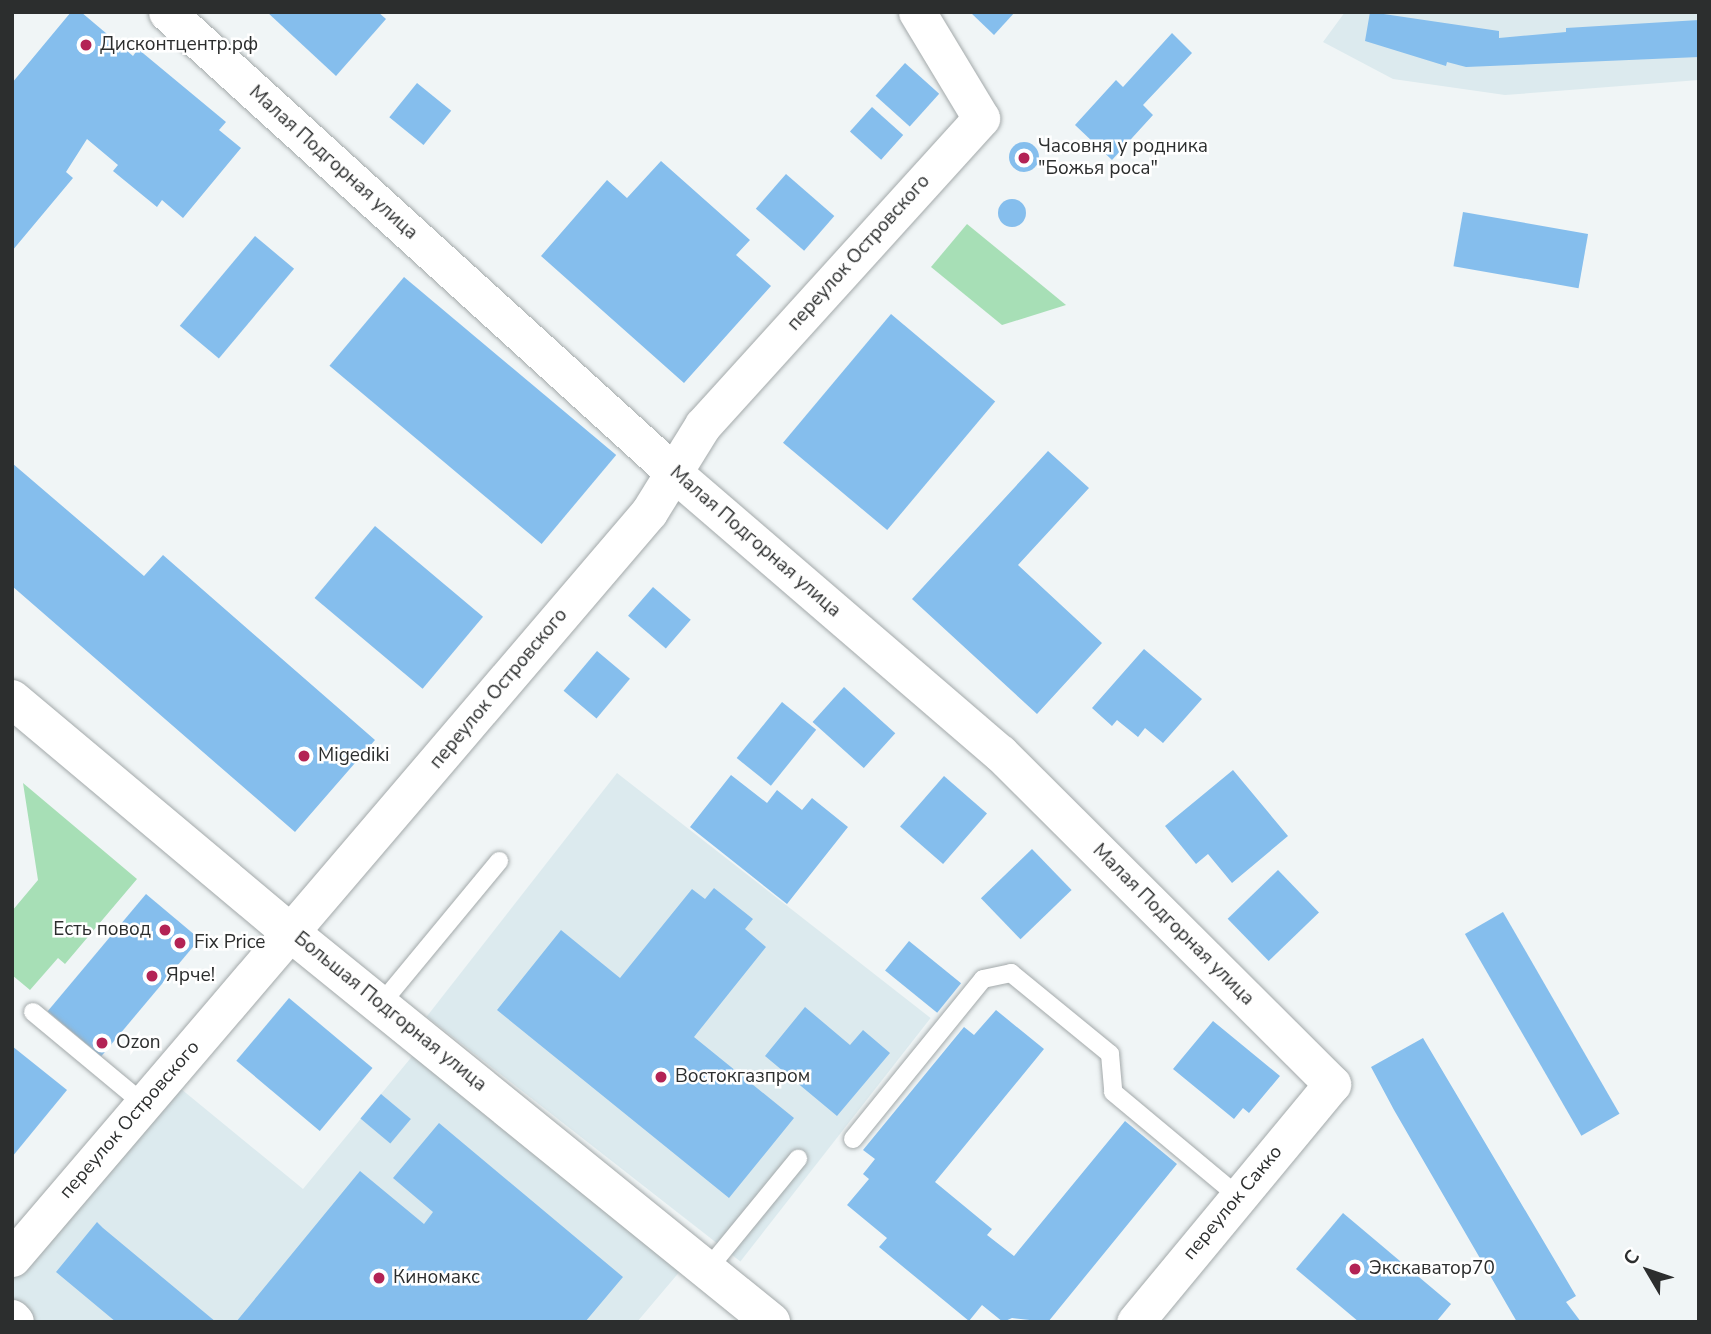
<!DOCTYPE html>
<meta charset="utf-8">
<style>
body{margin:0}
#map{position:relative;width:1711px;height:1334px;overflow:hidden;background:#f0f5f6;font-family:"Nunito Sans",sans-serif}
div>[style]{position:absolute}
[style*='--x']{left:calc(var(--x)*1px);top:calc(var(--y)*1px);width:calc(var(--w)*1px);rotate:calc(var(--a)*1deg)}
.built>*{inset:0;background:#dceaee;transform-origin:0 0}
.green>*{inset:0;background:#a7dfb6}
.building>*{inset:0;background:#85beed;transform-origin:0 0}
.round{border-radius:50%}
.roads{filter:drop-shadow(0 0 2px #a3a9aa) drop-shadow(0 0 2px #a3a9aa)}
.service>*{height:18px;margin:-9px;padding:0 9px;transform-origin:9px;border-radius:9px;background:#fff}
.minor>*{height:37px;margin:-18.5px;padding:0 18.5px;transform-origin:18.5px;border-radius:18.5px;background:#fff}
.tertiary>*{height:38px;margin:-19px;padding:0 19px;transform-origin:19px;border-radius:19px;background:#fff}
.secondary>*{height:38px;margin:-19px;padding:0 19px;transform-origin:19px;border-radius:19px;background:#fff}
.dots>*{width:19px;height:19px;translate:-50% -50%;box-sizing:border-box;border:4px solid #fff;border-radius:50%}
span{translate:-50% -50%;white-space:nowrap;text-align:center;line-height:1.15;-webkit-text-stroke:5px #fff;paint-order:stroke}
.poi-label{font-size:19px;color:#2c2e2e}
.left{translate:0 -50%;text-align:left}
.right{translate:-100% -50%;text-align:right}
.street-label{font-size:19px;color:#2c2e2e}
.frame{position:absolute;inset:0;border:14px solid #2c2e2e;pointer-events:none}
.north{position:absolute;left:1613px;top:1236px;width:70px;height:70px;-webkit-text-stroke:5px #fff;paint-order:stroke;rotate:309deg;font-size:19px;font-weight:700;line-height:28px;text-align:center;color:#2c2e2e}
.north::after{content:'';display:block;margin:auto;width:24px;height:32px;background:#2c2e2e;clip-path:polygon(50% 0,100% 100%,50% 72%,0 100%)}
</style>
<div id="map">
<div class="built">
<i style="clip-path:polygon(1345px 12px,1699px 12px,1699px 80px,1505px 95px,1393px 79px,1323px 42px)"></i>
<i style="left:617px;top:773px;width:398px;height:309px;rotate:38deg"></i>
<i style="clip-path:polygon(414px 1054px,681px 1270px,637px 1322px,29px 1322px,12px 1308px,12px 1278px,175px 1084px,303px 1189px)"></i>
</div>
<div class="green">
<i style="clip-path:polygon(967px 224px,1066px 305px,1002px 325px,931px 267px)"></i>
<i style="clip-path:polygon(23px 783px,137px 879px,65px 964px,58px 958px,30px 990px,12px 975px,12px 911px,38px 880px)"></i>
</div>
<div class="building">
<i style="clip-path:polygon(71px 12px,81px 12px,133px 56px,138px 49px,226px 122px,219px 130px,241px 148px,183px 218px,162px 200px,157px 207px,113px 171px,118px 165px,87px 139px,66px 172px,73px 178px,12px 251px,12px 83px)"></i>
<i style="clip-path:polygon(267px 12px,378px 12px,386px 19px,336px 76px)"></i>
<i style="clip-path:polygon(970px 12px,1015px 12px,994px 35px)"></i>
<i style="clip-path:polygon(1370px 12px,1499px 31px,1499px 38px,1566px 32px,1566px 28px,1699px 20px,1699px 57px,1466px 67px,1447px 62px,1446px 66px,1365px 41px)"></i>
<i style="clip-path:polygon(1172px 33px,1192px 53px,1143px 105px,1153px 115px,1112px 160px,1075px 125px,1116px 80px,1123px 87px)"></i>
<i style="left:905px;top:63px;width:46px;height:44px;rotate:42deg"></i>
<i style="left:417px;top:83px;width:44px;height:44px;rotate:39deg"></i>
<i style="left:872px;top:107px;width:42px;height:33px;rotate:42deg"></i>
<i class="round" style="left:1009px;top:142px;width:30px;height:30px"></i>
<i style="clip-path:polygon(661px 161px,750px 240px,736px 255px,771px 286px,684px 383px,541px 256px,607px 180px,627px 198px)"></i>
<i style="left:786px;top:174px;width:64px;height:46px;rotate:41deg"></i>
<i class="round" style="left:998px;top:199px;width:28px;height:28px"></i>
<i style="left:1463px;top:212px;width:127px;height:55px;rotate:10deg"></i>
<i style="left:255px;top:236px;width:51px;height:117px;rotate:40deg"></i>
<i style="left:404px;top:277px;width:277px;height:116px;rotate:40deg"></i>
<i style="left:891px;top:314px;width:136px;height:168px;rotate:40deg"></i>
<i style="clip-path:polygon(1048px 451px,1089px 488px,1018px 565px,1102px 643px,1037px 714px,912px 599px)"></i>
<i style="clip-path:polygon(12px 463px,144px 576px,163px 555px,375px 740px,295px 832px,12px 586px)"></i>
<i style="left:375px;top:526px;width:141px;height:94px;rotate:40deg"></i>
<i style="left:653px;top:587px;width:50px;height:38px;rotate:41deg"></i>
<i style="clip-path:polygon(1144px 649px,1202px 699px,1163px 743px,1145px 728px,1138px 737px,1117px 720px,1112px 726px,1092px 708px)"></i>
<i style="left:597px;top:651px;width:43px;height:52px;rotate:40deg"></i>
<i style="left:844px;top:687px;width:69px;height:47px;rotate:42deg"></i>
<i style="left:782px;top:702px;width:44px;height:72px;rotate:39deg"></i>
<i style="clip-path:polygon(1233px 770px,1288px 836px,1232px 883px,1208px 854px,1196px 864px,1165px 826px)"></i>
<i style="clip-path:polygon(731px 775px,767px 803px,777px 790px,802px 810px,812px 798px,848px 827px,787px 904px,690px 827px)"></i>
<i style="left:944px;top:776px;width:57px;height:67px;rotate:41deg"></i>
<i style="left:1032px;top:849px;width:57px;height:71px;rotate:46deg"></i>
<i style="left:1278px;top:870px;width:59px;height:70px;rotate:46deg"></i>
<i style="clip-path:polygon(714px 888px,753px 919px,745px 929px,766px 947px,694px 1037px,794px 1118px,729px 1198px,497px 1010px,561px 930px,620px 978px,692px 889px,705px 899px)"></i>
<i style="left:146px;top:894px;width:70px;height:153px;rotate:40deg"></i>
<i style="left:1503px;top:912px;width:233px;height:44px;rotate:60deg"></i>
<i style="left:909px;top:941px;width:67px;height:38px;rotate:39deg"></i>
<i style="left:289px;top:998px;width:109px;height:82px;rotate:40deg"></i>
<i style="clip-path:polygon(805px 1007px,850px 1045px,863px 1030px,890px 1053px,837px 1116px,765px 1056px)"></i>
<i style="clip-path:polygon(996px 1010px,1044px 1049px,935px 1182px,992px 1229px,987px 1235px,1014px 1256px,1125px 1121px,1177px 1164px,1048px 1322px,1012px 1318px,1003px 1322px,982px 1305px,969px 1321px,879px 1247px,887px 1238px,847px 1205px,869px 1179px,863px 1174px,875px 1159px,863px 1150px,964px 1027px,974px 1035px)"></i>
<i style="clip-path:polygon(1213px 1021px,1280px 1076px,1249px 1113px,1243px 1108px,1234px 1119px,1173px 1069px)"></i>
<i style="clip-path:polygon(1423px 1038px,1576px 1296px,1566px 1302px,1581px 1322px,1517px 1322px,1394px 1110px,1371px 1067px)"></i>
<i style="clip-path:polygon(12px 1046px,67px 1090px,12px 1157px)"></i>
<i style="left:381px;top:1094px;width:39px;height:32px;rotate:40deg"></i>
<i style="clip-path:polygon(439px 1123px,623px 1277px,585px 1322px,236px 1322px,360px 1171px,424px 1224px,433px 1212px,393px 1178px)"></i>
<i style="clip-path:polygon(1343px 1213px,1451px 1304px,1436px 1322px,1359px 1322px,1296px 1269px)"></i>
<i style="clip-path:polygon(97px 1222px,103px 1228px,216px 1322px,116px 1322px,56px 1272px)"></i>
</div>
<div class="roads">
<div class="service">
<i style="--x:380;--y:1005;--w:187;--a:-50.4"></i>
<i style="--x:33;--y:1012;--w:144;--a:39.7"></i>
<i style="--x:853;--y:1139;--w:206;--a:-50.9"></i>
<i style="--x:983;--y:979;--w:29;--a:-12"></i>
<i style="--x:1011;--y:973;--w:128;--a:39.3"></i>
<i style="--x:1110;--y:1054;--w:38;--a:85"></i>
<i style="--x:1113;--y:1092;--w:163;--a:39.8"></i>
<i style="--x:707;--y:1270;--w:144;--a:-50.7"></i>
</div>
<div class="minor">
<i style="--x:167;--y:12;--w:684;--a:42.27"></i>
<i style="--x:673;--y:472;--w:431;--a:40.7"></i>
<i style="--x:1000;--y:753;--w:469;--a:44.9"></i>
<i style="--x:1332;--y:1084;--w:309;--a:129.6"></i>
<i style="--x:12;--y:1258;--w:981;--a:-49.51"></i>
<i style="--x:649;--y:512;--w:102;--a:-58.2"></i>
<i style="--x:703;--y:425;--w:414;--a:-47.8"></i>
<i style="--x:981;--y:118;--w:124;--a:-121.1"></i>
</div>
<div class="tertiary">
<i style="--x:12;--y:699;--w:364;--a:40"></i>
<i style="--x:291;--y:933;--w:618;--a:39.02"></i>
</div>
<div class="secondary">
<i style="--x:12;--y:1319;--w:4;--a:45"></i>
</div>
</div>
<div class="dots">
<i style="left:86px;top:45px;background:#b32355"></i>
<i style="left:1024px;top:158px;background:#b32355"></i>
<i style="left:304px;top:756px;background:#b32355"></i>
<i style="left:165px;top:930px;background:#b32355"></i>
<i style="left:180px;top:943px;background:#b32355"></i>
<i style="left:152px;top:976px;background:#b32355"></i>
<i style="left:102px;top:1043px;background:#b32355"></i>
<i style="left:661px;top:1077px;background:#b32355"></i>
<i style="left:1355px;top:1269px;background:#b32355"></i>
<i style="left:379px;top:1278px;background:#b32355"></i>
</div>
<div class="poi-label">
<span class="left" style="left:100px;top:45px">Дисконтцентр.рф</span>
<span class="left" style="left:1038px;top:158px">Часовня у родника<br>"Божья роса"</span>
<span class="left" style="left:318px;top:756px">Migediki</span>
<span class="right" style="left:151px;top:930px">Есть повод</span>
<span class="left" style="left:194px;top:943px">Fix Price</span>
<span class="left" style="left:166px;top:976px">Ярче!</span>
<span class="left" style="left:116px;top:1043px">Ozon</span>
<span class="left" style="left:675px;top:1077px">Востокгазпром</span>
<span class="left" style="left:1369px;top:1269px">Экскаватор70</span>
<span class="left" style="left:393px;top:1278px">Киномакс</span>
</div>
<div class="street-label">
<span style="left:333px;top:163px;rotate:42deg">Малая Подгорная улица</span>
<span style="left:859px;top:253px;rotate:-48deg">переулок Островского</span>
<span style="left:755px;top:542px;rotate:41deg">Малая Подгорная улица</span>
<span style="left:499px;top:689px;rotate:-50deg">переулок Островского</span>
<span style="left:1173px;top:925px;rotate:45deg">Малая Подгорная улица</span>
<span style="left:390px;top:1012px;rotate:39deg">Большая Подгорная улица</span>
<span style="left:130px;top:1120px;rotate:-49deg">переулок Островского</span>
<span style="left:1233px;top:1203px;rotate:-50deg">переулок Сакко</span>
</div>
<div class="frame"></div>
<div class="north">С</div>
</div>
